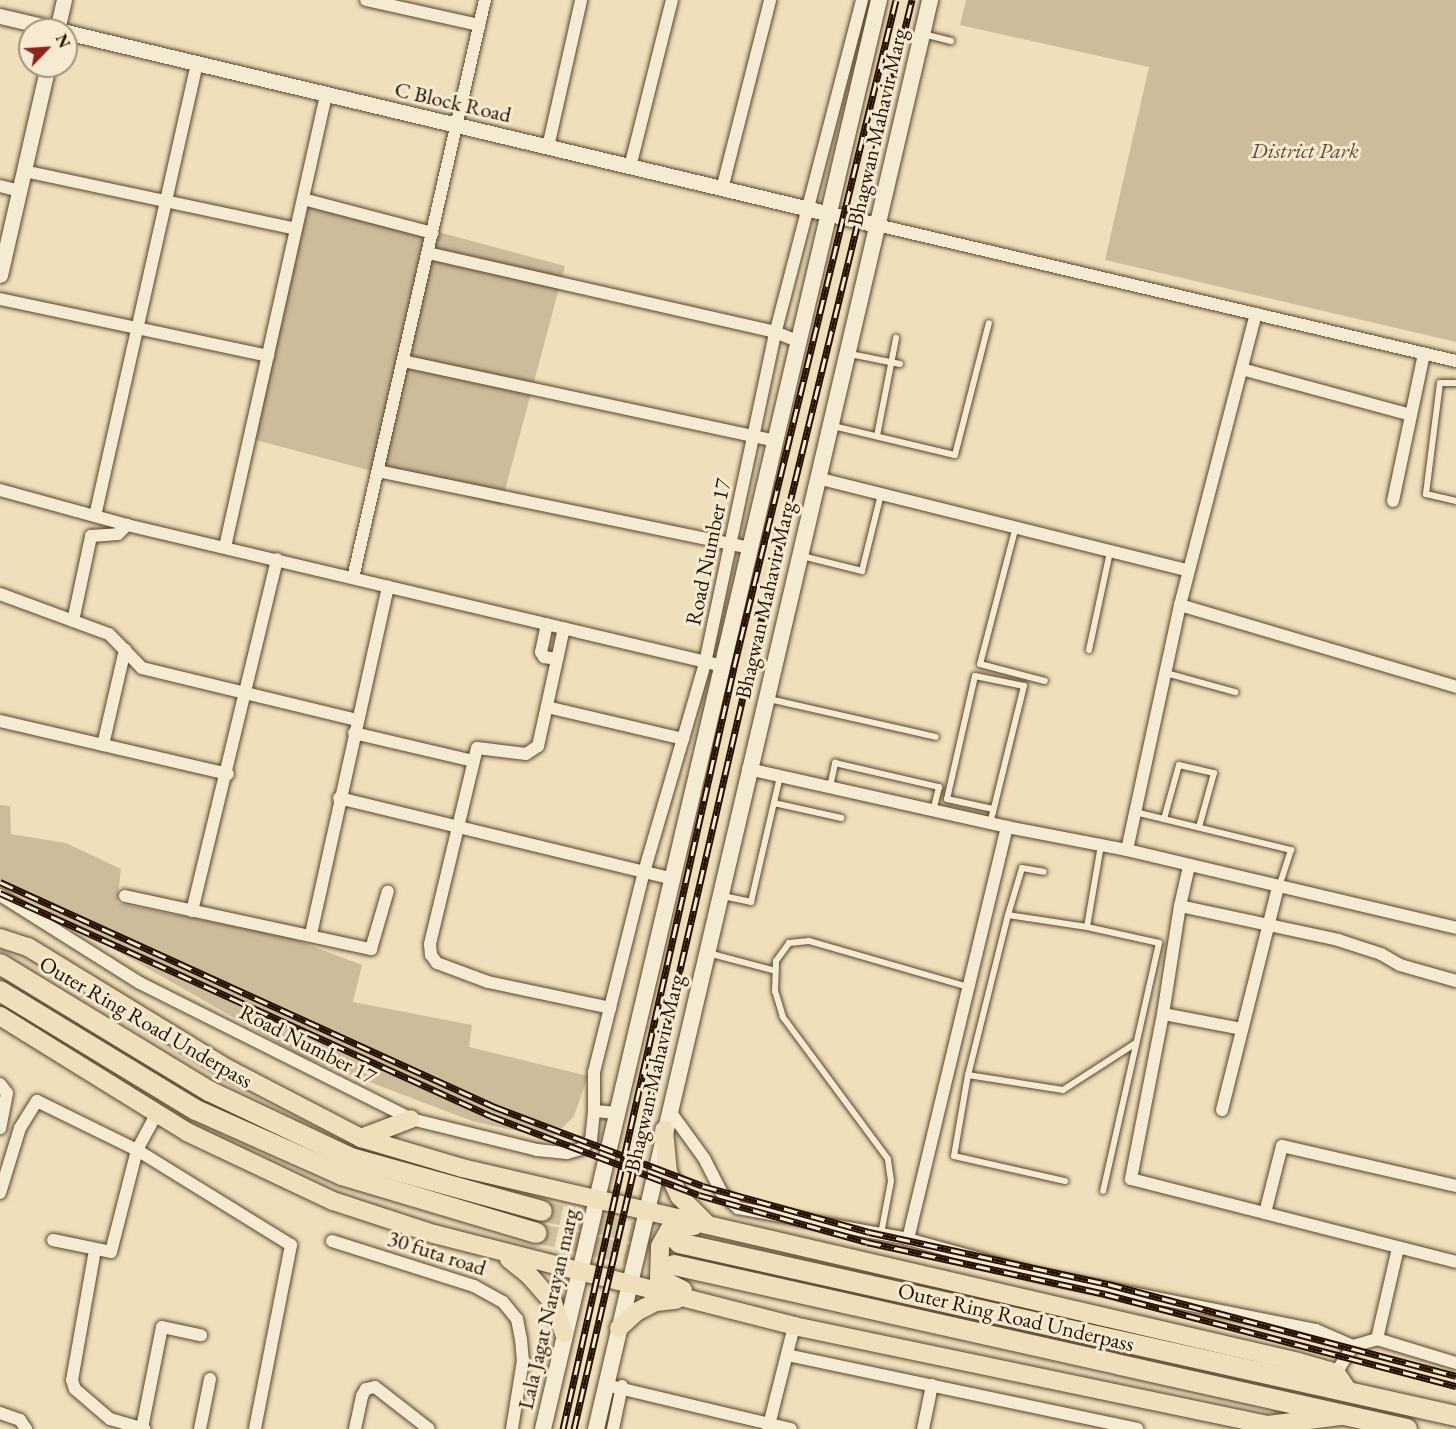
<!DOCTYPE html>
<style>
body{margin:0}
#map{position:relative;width:1456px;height:1429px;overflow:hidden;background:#efdfba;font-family:"EB Garamond",serif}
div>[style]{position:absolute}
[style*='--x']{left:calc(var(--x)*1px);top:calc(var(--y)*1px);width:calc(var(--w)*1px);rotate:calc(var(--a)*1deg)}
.green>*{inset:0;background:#cdbc9a;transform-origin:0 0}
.trunk-tunnel>*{height:20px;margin-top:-10px;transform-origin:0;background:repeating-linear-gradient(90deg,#d1c09e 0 20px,transparent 0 30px)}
.roads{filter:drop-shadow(0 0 2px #58442e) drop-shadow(0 0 2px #58442e)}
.service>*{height:6px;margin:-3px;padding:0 3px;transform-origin:3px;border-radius:3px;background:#f5ead2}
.minor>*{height:12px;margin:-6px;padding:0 6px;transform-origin:6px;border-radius:6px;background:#f5ead2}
.tertiary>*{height:15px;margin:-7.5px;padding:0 7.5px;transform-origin:7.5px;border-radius:7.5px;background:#f5ead2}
.secondary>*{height:16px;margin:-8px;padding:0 8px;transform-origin:8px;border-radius:8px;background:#f5ead2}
.primary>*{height:18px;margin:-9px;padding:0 9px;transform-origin:9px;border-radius:9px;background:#efdfba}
.trunk>*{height:20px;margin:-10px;padding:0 10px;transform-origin:10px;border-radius:10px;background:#efdfba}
.rail>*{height:7px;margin-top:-3.5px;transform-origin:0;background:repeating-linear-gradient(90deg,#f5ead2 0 14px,#261000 0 28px);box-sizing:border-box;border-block:2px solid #261000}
span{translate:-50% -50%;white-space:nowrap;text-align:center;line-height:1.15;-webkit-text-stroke:6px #f5ead2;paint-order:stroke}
.street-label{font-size:22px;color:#261000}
.park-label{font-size:22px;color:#604c36;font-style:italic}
.north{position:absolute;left:18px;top:18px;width:60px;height:60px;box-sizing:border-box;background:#f5ead2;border:2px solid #a2937e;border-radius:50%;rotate:65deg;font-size:16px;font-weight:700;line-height:24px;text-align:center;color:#261000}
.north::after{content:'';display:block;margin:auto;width:21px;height:27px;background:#8f2418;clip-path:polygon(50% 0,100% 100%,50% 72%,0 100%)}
</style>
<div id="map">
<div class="green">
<i style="clip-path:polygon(966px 0,1456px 0,1456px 342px,1105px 260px,1149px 67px,960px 25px)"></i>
<i style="left:311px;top:198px;width:263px;height:248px;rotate:15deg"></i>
<i style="clip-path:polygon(0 805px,10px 806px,11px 834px,66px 843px,121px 869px,117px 903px,288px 937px,362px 965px,353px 1002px,472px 1025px,469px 1047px,588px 1076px,574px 1116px,552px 1138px,538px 1136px,472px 1121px,301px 1056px,0 884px)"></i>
</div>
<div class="trunk-tunnel">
<i style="--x:542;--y:1211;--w:141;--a:13.1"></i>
<i style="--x:537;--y:1233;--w:141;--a:13.1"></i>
</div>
<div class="roads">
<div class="service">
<i style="--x:923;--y:34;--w:29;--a:14"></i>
<i style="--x:850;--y:354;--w:51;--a:11.3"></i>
<i style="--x:1456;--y:383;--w:16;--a:180"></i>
<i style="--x:1440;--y:383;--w:112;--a:97.2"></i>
<i style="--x:1426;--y:494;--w:31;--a:13"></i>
<i style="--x:833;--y:426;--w:125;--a:13.4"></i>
<i style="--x:955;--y:455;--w:136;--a:-75.6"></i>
<i style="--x:877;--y:436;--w:100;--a:-79"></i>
<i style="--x:1015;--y:530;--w:138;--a:104.6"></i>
<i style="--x:980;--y:664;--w:67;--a:14.7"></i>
<i style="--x:802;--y:556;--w:62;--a:14"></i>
<i style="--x:862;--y:571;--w:79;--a:-76.1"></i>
<i style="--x:1089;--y:650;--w:100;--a:-77.9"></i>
<i style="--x:1166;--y:673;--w:72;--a:15.4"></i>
<i style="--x:769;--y:699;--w:171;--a:12.8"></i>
<i style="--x:830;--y:787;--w:25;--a:-78"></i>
<i style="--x:835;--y:763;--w:107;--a:13"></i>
<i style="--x:939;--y:787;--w:25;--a:104"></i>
<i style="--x:774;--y:803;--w:69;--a:12.6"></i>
<i style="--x:1135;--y:812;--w:161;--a:13.7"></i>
<i style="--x:1291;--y:850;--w:38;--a:108"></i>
<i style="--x:1164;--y:819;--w:56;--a:-74.5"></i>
<i style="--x:1179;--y:765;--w:36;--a:13"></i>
<i style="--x:1214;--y:773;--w:56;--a:105.5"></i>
<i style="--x:990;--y:823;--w:11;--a:-75"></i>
<i style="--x:993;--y:812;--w:130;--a:-76.2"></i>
<i style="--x:1024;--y:686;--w:50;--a:-168.5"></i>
<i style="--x:975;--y:676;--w:126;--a:102.8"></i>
<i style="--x:947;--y:799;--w:47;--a:12.3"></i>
<i style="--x:1101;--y:845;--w:83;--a:99.7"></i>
<i style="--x:1087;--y:927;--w:74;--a:12.5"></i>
<i style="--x:1159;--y:943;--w:254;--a:102.7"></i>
<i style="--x:723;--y:896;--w:29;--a:12"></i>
<i style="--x:751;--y:902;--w:129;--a:-77"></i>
<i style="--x:1008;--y:915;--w:49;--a:-73.4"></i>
<i style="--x:1022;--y:868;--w:22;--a:10"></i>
<i style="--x:1087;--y:927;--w:80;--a:-171.4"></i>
<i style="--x:1008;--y:915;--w:165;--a:104"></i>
<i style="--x:968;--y:1075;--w:96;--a:9"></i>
<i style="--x:1063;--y:1090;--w:87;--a:-32.8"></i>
<i style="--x:708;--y:953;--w:70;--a:14.8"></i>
<i style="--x:968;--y:1075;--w:82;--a:99.8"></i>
<i style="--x:954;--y:1156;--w:114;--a:12.7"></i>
<i style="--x:881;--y:1234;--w:54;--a:-79.3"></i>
<i style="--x:891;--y:1181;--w:22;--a:-98"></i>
<i style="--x:888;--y:1159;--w:177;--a:-126.5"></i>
<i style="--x:783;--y:1017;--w:27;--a:-107"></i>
<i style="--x:775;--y:991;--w:30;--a:-88"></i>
<i style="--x:776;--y:961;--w:22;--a:-54"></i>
<i style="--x:789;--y:943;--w:20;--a:-6"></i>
<i style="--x:809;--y:941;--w:166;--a:16.1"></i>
</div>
<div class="minor">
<i style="--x:366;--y:0;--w:116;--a:12.5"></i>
<i style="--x:548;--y:147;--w:151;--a:-77.3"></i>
<i style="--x:630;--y:167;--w:172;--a:-75.9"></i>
<i style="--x:24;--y:171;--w:278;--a:12"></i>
<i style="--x:0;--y:186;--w:21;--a:14"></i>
<i style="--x:722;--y:189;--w:195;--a:-75.7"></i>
<i style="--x:303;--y:199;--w:134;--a:14.7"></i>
<i style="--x:877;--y:225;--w:595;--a:13.22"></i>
<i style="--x:428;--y:253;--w:356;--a:12.8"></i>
<i style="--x:775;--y:332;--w:27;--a:22"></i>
<i style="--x:0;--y:299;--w:274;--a:12"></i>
<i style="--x:403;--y:361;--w:381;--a:12.1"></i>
<i style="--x:1242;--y:369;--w:175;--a:15.2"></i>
<i style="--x:378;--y:471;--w:381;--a:11.7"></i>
<i style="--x:817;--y:478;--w:383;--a:14"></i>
<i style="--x:0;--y:490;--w:132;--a:15.4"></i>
<i style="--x:127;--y:525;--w:612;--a:13.31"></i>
<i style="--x:1393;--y:501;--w:150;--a:-78.1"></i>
<i style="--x:95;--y:516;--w:464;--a:-77.3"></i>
<i style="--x:225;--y:547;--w:464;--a:-77.4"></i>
<i style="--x:353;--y:578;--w:593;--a:-77.14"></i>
<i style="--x:0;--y:594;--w:116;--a:20.2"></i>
<i style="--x:109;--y:634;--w:47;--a:45.9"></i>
<i style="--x:142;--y:668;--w:221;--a:13.6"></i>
<i style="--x:1180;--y:605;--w:288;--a:16.5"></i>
<i style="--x:73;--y:621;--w:87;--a:-78"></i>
<i style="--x:91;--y:536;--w:27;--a:-4"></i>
<i style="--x:118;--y:534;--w:13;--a:-45"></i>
<i style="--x:547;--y:624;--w:29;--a:102"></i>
<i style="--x:541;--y:652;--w:6;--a:59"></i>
<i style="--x:544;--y:657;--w:13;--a:9"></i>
<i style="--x:564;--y:628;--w:121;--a:102.4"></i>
<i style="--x:538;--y:746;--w:14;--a:146"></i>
<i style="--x:526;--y:754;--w:49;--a:-173"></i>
<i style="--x:477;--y:748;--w:202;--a:103.5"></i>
<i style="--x:430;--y:944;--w:11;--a:85"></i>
<i style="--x:431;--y:955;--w:10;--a:53"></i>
<i style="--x:437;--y:963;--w:54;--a:20.4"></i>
<i style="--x:488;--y:982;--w:125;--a:12"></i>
<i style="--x:547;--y:707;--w:140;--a:13.2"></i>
<i style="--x:0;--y:721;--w:234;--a:13.1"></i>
<i style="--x:354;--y:733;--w:122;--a:13.2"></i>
<i style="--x:103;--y:745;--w:98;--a:-77"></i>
<i style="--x:748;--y:769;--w:265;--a:12.6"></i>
<i style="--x:1007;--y:827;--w:122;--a:10.9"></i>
<i style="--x:1127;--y:850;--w:338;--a:13.3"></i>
<i style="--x:339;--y:798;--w:344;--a:13.6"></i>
<i style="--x:1127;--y:850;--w:251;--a:-77.8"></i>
<i style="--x:1180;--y:605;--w:301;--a:-75.4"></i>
<i style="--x:0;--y:895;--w:165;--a:32.2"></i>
<i style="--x:140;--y:983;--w:303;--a:26.6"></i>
<i style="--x:411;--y:1119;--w:130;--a:13.8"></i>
<i style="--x:537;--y:1150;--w:30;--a:6"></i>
<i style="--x:567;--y:1153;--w:15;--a:-16"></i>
<i style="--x:581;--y:1149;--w:13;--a:-42"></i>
<i style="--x:591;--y:1140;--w:29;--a:-84"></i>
<i style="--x:594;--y:1111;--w:21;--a:5"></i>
<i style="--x:125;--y:896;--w:252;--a:12.2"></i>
<i style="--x:371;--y:949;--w:60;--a:-73.7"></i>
<i style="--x:1180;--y:906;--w:41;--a:-77.3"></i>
<i style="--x:192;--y:911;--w:362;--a:-76.4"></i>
<i style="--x:311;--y:934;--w:356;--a:-77.5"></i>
<i style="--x:1163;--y:1014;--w:109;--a:-81.1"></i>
<i style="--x:1180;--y:906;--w:162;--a:12.1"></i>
<i style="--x:1338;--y:940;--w:45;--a:18"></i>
<i style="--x:1381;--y:954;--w:22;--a:30"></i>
<i style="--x:1400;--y:965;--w:58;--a:15.9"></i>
<i style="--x:1242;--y:1029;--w:80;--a:-169.2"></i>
<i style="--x:1163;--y:1014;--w:168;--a:101"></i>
<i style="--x:1131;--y:1179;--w:335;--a:14.3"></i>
<i style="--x:0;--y:1084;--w:11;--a:52"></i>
<i style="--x:7;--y:1093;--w:36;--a:101"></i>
<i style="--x:669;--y:1110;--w:59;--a:53.9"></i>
<i style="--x:704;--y:1158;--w:39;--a:63"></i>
<i style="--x:722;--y:1193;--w:22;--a:43"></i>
<i style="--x:738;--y:1208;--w:173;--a:10.3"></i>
<i style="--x:908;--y:1239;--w:133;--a:15.3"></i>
<i style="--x:1036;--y:1274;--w:286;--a:11.3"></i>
<i style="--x:1316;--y:1330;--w:40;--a:23.4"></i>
<i style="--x:1222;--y:1110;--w:230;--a:-75.9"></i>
<i style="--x:594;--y:1111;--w:39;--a:-90"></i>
<i style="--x:594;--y:1072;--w:206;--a:-76"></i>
<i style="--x:644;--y:872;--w:218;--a:-73.7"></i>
<i style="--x:705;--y:663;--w:332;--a:-78"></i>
<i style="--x:774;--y:338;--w:349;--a:-75.4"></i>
<i style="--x:0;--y:1193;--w:68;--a:-72.9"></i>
<i style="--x:20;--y:1128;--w:32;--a:-58"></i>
<i style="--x:37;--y:1101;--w:111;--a:26.1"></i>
<i style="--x:137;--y:1150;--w:181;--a:31.7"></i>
<i style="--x:291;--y:1245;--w:187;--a:101.1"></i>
<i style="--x:1265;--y:1213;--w:69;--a:-75.8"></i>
<i style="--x:1282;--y:1146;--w:179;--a:12.9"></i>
<i style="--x:908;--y:1239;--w:424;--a:-76.5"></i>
<i style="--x:53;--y:1240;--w:59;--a:11.7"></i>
<i style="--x:111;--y:1252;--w:105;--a:-75.7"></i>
<i style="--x:137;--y:1150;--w:42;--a:-61.6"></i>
<i style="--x:332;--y:1241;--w:149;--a:17.6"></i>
<i style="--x:474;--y:1286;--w:33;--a:29"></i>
<i style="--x:503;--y:1302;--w:22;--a:51"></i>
<i style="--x:517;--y:1319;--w:20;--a:79"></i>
<i style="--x:521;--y:1339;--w:21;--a:85"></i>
<i style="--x:523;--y:1360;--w:70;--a:99.1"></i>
<i style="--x:95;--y:1250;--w:132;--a:100"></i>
<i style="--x:72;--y:1380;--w:9;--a:72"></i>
<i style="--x:75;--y:1389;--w:46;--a:40.6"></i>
<i style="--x:110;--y:1419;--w:36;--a:16"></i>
<i style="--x:1377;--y:1339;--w:93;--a:-77"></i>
<i style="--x:787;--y:1355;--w:358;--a:11.9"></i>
<i style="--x:1336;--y:1373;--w:32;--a:-58"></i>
<i style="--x:1353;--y:1346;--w:25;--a:-16"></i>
<i style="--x:1377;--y:1339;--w:83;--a:16.9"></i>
<i style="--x:606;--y:1385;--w:190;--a:13.4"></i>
<i style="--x:0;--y:1413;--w:21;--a:19"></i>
<i style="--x:20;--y:1420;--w:11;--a:56"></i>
<i style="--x:142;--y:1428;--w:103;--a:-78.8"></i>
<i style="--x:162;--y:1327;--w:40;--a:12"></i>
<i style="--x:200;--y:1429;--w:51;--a:-78.7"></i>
<i style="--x:355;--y:1429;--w:34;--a:-78"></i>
<i style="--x:362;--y:1396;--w:8;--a:-60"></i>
<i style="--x:366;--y:1389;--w:9;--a:-13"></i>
<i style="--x:375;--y:1387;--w:68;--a:37.9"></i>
<i style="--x:613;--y:1429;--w:44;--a:-78.2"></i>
<i style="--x:768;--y:1429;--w:106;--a:-75.8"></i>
<i style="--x:923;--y:1429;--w:45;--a:-78.4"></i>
</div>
<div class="tertiary">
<i style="--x:0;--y:16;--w:61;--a:13.3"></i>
<i style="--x:57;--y:30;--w:31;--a:-77"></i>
<i style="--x:66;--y:32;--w:834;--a:13.39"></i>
<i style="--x:0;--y:275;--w:214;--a:-77.1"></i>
</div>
<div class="secondary">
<i style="--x:543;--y:1429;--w:1468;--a:-76.77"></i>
<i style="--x:596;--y:1429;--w:1468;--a:-76.84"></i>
</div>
<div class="primary">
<i style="--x:0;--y:938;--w:29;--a:18"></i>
<i style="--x:28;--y:947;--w:234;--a:31.4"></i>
<i style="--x:228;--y:1069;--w:150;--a:27.4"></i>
<i style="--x:361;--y:1138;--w:105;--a:16.5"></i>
<i style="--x:462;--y:1168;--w:858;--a:13.06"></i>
<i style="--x:1298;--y:1362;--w:40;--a:16"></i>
<i style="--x:1336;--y:1373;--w:23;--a:56"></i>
<i style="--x:0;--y:1016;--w:220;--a:31.8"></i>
<i style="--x:187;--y:1132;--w:161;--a:25.3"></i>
<i style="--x:333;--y:1201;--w:106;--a:18.1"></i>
<i style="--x:434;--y:1234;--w:372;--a:14.3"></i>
<i style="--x:794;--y:1326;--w:484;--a:11.8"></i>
<i style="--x:1268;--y:1425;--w:73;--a:-7.1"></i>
<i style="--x:664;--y:1130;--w:42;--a:84.6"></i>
<i style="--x:668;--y:1172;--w:26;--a:65"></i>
<i style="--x:679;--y:1196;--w:41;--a:45"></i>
<i style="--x:361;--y:1138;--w:53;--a:-20.8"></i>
<i style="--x:509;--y:1259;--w:26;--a:39"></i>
<i style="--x:529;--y:1275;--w:37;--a:49"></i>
<i style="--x:553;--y:1303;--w:32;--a:70"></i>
<i style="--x:683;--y:1290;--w:27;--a:-153"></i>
<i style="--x:659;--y:1278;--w:32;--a:-88"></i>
<i style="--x:660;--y:1246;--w:18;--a:-61"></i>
<i style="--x:669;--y:1230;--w:25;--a:-9"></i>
<i style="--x:619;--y:1328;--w:23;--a:-43"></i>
<i style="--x:636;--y:1312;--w:22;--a:-27"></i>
<i style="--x:656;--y:1302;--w:20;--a:-6"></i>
</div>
<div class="trunk">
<i style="--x:0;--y:964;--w:245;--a:31.3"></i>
<i style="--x:209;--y:1091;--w:157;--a:25.3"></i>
<i style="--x:351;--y:1158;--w:198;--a:15.5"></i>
<i style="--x:0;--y:991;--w:229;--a:31.3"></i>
<i style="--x:196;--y:1110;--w:160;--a:24"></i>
<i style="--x:342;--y:1175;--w:203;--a:16.6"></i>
<i style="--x:679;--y:1243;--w:796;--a:12.55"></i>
<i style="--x:674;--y:1265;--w:751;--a:12.61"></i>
</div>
</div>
<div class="rail">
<i style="--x:0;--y:882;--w:544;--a:24.44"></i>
<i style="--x:495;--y:1107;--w:222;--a:20.8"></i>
<i style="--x:703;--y:1186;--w:172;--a:15.5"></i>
<i style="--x:869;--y:1232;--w:245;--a:12.3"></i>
<i style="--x:1108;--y:1284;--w:360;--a:14.8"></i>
<i style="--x:0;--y:893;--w:539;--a:24.43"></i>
<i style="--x:491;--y:1116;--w:222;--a:20.8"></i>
<i style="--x:699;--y:1195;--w:174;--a:15.6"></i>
<i style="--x:867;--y:1242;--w:244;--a:12.3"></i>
<i style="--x:1105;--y:1294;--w:363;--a:14.7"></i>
<i style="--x:563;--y:1429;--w:781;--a:-77.35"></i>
<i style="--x:734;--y:667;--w:686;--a:-76.35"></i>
<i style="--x:574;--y:1429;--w:778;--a:-77"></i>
<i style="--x:749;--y:671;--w:691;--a:-76.35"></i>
</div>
<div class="street-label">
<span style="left:453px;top:102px;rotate:13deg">C Block Road</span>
<span style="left:877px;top:127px;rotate:-77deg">Bhagwan Mahavir Marg</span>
<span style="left:708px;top:552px;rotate:-78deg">Road Number 17</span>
<span style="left:765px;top:600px;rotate:-77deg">Bhagwan Mahavir Marg</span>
<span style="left:146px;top:1022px;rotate:30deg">Outer Ring Road Underpass</span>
<span style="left:308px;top:1044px;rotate:27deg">Road Number 17</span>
<span style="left:654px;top:1073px;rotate:-77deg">Bhagwan Mahavir Marg</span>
<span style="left:437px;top:1253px;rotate:18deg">30 futa road</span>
<span style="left:548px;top:1309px;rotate:-77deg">Lala Jagat Narayan marg</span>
<span style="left:1016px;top:1317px;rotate:13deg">Outer Ring Road Underpass</span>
</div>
<div class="park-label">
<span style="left:1305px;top:151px">District Park</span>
</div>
<div class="north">N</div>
</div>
